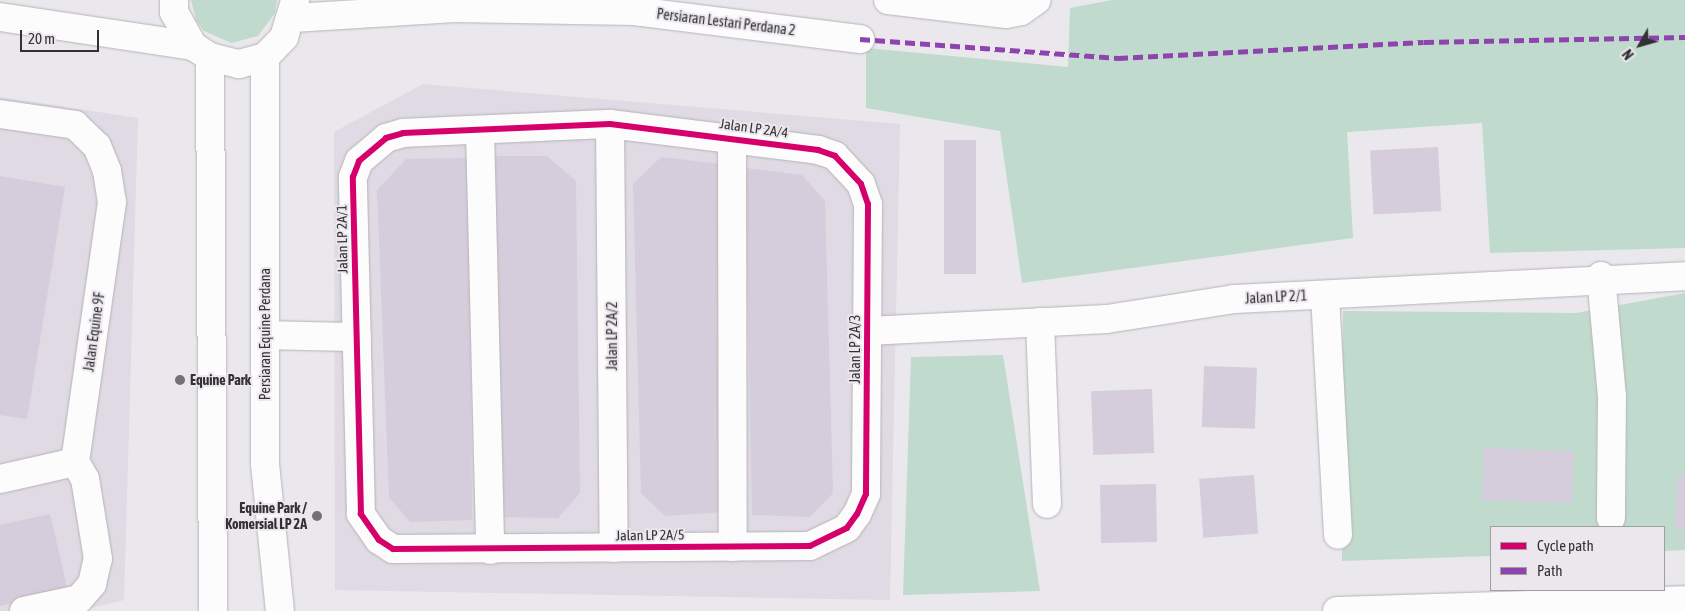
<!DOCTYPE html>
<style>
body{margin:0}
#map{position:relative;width:1685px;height:611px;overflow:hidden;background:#eae8ec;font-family:"Asap Condensed",sans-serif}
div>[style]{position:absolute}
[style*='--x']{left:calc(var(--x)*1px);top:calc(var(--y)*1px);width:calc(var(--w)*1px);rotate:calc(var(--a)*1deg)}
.built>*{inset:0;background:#dfdae3}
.green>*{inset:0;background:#c1dace}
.building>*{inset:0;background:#d6cddc;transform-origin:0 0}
.roads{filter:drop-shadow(0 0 1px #b5b3b6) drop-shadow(0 0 1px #b5b3b6)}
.minor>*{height:28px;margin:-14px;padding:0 14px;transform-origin:14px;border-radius:14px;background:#fcfcfc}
.quiet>*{height:5px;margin-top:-2.5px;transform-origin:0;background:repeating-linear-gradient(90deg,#8e44ad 0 10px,transparent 0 15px)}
.cycleway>*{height:6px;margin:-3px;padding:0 3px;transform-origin:3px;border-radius:3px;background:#d6006c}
.dots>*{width:14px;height:14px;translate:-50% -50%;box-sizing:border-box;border:2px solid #ebe7ed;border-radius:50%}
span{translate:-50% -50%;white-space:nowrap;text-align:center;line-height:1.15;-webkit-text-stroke:4px #ebe7ed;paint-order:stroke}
.street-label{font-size:14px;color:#333134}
.poi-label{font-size:14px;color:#333134;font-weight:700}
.left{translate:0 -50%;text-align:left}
.right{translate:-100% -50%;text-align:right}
.legend{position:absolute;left:1490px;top:526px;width:175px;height:65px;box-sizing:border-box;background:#ebe7ed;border:1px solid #a19ea3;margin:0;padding:6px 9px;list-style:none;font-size:15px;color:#333134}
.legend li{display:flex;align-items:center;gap:10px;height:25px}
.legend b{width:25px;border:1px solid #a19ea3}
.north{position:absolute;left:1615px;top:20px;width:50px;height:50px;-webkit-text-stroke:4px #ebe7ed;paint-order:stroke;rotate:232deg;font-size:14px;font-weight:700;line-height:20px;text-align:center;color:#333134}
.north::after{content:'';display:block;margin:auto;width:18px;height:22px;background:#333134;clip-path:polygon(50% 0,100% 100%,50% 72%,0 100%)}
.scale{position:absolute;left:20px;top:30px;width:79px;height:22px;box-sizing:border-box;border:2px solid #333134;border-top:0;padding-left:6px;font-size:15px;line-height:18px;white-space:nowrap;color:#333134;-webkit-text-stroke:4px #ebe7ed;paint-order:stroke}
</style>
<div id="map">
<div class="built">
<i style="clip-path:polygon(423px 84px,900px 124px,890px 600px,335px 590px,334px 132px)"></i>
<i style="clip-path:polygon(0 97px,138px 118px,124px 600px,79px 611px,0 611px)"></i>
</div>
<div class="green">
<i style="clip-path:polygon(191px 0,277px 0,275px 13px,258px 36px,231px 43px,204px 31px,196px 20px)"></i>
<i style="clip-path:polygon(1112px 0,1685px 0,1685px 248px,1490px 253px,1482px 123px,1347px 132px,1353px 238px,1022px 283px,1000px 131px,866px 108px,866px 48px,1068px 67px,1070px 8px)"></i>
<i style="clip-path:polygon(1685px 293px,1685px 550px,1664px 551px,1664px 527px,1491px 527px,1491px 556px,1342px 561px,1343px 311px,1576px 313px)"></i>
<i style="clip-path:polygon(1003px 355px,1040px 591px,903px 595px,911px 357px)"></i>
</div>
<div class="building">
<i style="left:944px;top:140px;width:32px;height:134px"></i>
<i style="left:1438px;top:147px;width:64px;height:68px;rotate:87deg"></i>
<i style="clip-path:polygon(493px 156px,547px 156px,576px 181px,580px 493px,558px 518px,496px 517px)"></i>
<i style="clip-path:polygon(661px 157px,721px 164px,725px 512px,665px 516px,641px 493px,633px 184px)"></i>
<i style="clip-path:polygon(469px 158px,472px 520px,410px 522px,389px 497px,377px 190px,406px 159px)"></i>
<i style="clip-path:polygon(745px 168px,802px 175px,825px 201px,833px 493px,810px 517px,752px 515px)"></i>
<i style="clip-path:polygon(0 176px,65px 187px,27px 419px,0 415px)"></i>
<i style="left:1204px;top:366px;width:53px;height:61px;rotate:2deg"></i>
<i style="left:1152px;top:389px;width:64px;height:61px;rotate:88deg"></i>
<i style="left:1484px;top:448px;width:90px;height:52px;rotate:2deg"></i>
<i style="left:1254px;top:475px;width:59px;height:55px;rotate:86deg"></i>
<i style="clip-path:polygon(1678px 475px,1685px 475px,1685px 530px,1675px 529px)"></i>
<i style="left:1156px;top:484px;width:58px;height:56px;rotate:89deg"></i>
<i style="clip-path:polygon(50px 514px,68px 591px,0 606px,0 525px)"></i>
</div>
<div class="roads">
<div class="minor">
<i style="--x:174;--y:0;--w:12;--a:90"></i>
<i style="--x:174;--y:12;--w:39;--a:61"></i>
<i style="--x:193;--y:46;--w:20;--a:33"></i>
<i style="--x:210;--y:57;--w:30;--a:14"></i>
<i style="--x:239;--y:64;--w:27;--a:-15"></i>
<i style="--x:265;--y:57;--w:28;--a:-46"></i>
<i style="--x:284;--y:37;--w:38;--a:-73"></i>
<i style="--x:888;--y:0;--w:119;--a:6.8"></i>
<i style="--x:1006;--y:14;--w:15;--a:-11"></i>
<i style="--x:1021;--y:11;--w:19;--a:-35"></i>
<i style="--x:0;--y:17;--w:195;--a:8.5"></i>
<i style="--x:293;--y:18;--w:162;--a:-3.5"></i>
<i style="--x:455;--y:8;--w:179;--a:1"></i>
<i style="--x:634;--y:11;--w:228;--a:7.1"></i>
<i style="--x:210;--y:57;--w:554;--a:89.69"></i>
<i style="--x:265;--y:57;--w:407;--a:90"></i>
<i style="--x:265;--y:464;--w:148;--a:84.2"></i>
<i style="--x:0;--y:114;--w:76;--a:8.3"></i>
<i style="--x:75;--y:125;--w:30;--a:44"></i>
<i style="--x:97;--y:146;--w:27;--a:68"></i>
<i style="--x:107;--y:171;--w:31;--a:81"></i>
<i style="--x:112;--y:202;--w:263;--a:98.1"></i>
<i style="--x:610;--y:124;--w:210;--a:7.1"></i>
<i style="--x:818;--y:150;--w:18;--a:19"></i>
<i style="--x:835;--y:156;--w:38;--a:47"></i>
<i style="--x:861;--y:184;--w:21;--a:71"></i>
<i style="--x:868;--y:204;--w:290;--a:90.4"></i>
<i style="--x:866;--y:494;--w:22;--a:114"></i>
<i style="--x:857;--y:514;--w:17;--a:126"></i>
<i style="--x:847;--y:528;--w:41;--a:154.1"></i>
<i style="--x:810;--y:546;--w:417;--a:179.6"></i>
<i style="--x:393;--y:549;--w:17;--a:-147"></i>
<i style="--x:379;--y:540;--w:32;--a:-125"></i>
<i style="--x:361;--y:514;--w:337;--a:-91.4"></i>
<i style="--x:353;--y:177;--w:17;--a:-69"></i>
<i style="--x:359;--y:161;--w:35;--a:-40"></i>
<i style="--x:386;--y:138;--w:18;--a:-16"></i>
<i style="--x:403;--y:133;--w:207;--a:-2.5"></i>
<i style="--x:610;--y:124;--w:424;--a:89.5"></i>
<i style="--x:480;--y:130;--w:420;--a:88.6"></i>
<i style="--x:732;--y:137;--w:410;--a:89.9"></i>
<i style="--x:1601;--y:276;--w:121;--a:84.8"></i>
<i style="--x:1612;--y:396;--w:122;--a:90.5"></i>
<i style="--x:1325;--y:295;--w:240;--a:86.9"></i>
<i style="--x:1040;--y:322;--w:182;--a:87.8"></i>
<i style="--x:868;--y:331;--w:239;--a:-2.9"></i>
<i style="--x:1107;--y:319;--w:129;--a:-8.9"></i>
<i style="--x:1234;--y:299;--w:452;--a:-2.9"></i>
<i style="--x:266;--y:335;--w:91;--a:1.3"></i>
<i style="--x:0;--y:479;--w:77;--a:-12.8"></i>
<i style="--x:24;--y:611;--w:56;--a:-12.3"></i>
<i style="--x:79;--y:599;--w:20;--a:-49"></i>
<i style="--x:92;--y:584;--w:26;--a:-77"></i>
<i style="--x:98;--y:559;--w:81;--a:-99.2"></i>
<i style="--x:85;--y:479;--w:20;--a:-120"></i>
<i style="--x:1337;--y:611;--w:348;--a:-1.8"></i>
</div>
</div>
<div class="quiet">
<i style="--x:860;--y:39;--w:259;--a:4.2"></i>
<i style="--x:1118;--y:58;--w:306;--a:-3"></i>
<i style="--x:1424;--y:42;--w:261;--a:-1.1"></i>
</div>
<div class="cycleway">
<i style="--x:610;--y:124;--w:210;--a:7.1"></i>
<i style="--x:818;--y:150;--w:18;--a:19"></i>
<i style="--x:835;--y:156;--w:38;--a:47"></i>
<i style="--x:861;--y:184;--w:21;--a:71"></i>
<i style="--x:868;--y:204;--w:290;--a:90.4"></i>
<i style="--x:866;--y:494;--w:22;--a:114"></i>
<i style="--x:857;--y:514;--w:17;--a:126"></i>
<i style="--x:847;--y:528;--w:41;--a:154.1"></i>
<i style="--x:810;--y:546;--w:417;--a:179.6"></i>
<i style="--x:393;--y:549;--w:17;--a:-147"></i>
<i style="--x:379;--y:540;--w:32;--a:-125"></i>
<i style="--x:361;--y:514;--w:337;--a:-91.4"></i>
<i style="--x:353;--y:177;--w:17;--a:-69"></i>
<i style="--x:359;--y:161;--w:35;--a:-40"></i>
<i style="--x:386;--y:138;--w:18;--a:-16"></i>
<i style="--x:403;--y:133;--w:207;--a:-2.5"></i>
</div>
<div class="dots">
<i style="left:180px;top:380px;background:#737174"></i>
<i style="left:317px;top:516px;background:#737174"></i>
</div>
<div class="street-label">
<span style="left:726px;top:22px;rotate:7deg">Persiaran Lestari Perdana 2</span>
<span style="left:754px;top:128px;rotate:8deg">Jalan LP 2A/4</span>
<span style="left:342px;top:239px;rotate:-91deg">Jalan LP 2A/1</span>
<span style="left:1276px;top:297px;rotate:-3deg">Jalan LP 2/1</span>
<span style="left:94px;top:332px;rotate:-82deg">Jalan Equine 9F</span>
<span style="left:265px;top:334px;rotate:-90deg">Persiaran Equine Perdana</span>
<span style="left:612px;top:336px;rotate:-90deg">Jalan LP 2A/2</span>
<span style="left:855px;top:349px;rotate:-90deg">Jalan LP 2A/3</span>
<span style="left:650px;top:535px;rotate:-1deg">Jalan LP 2A/5</span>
</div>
<div class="poi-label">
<span class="left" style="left:190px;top:380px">Equine Park</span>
<span class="right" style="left:307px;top:516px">Equine Park /<br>Komersial LP 2A</span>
</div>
<ul class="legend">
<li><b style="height:6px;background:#d6006c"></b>Cycle path</li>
<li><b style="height:6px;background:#8e44ad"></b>Path</li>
</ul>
<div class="north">N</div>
<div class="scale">20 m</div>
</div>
